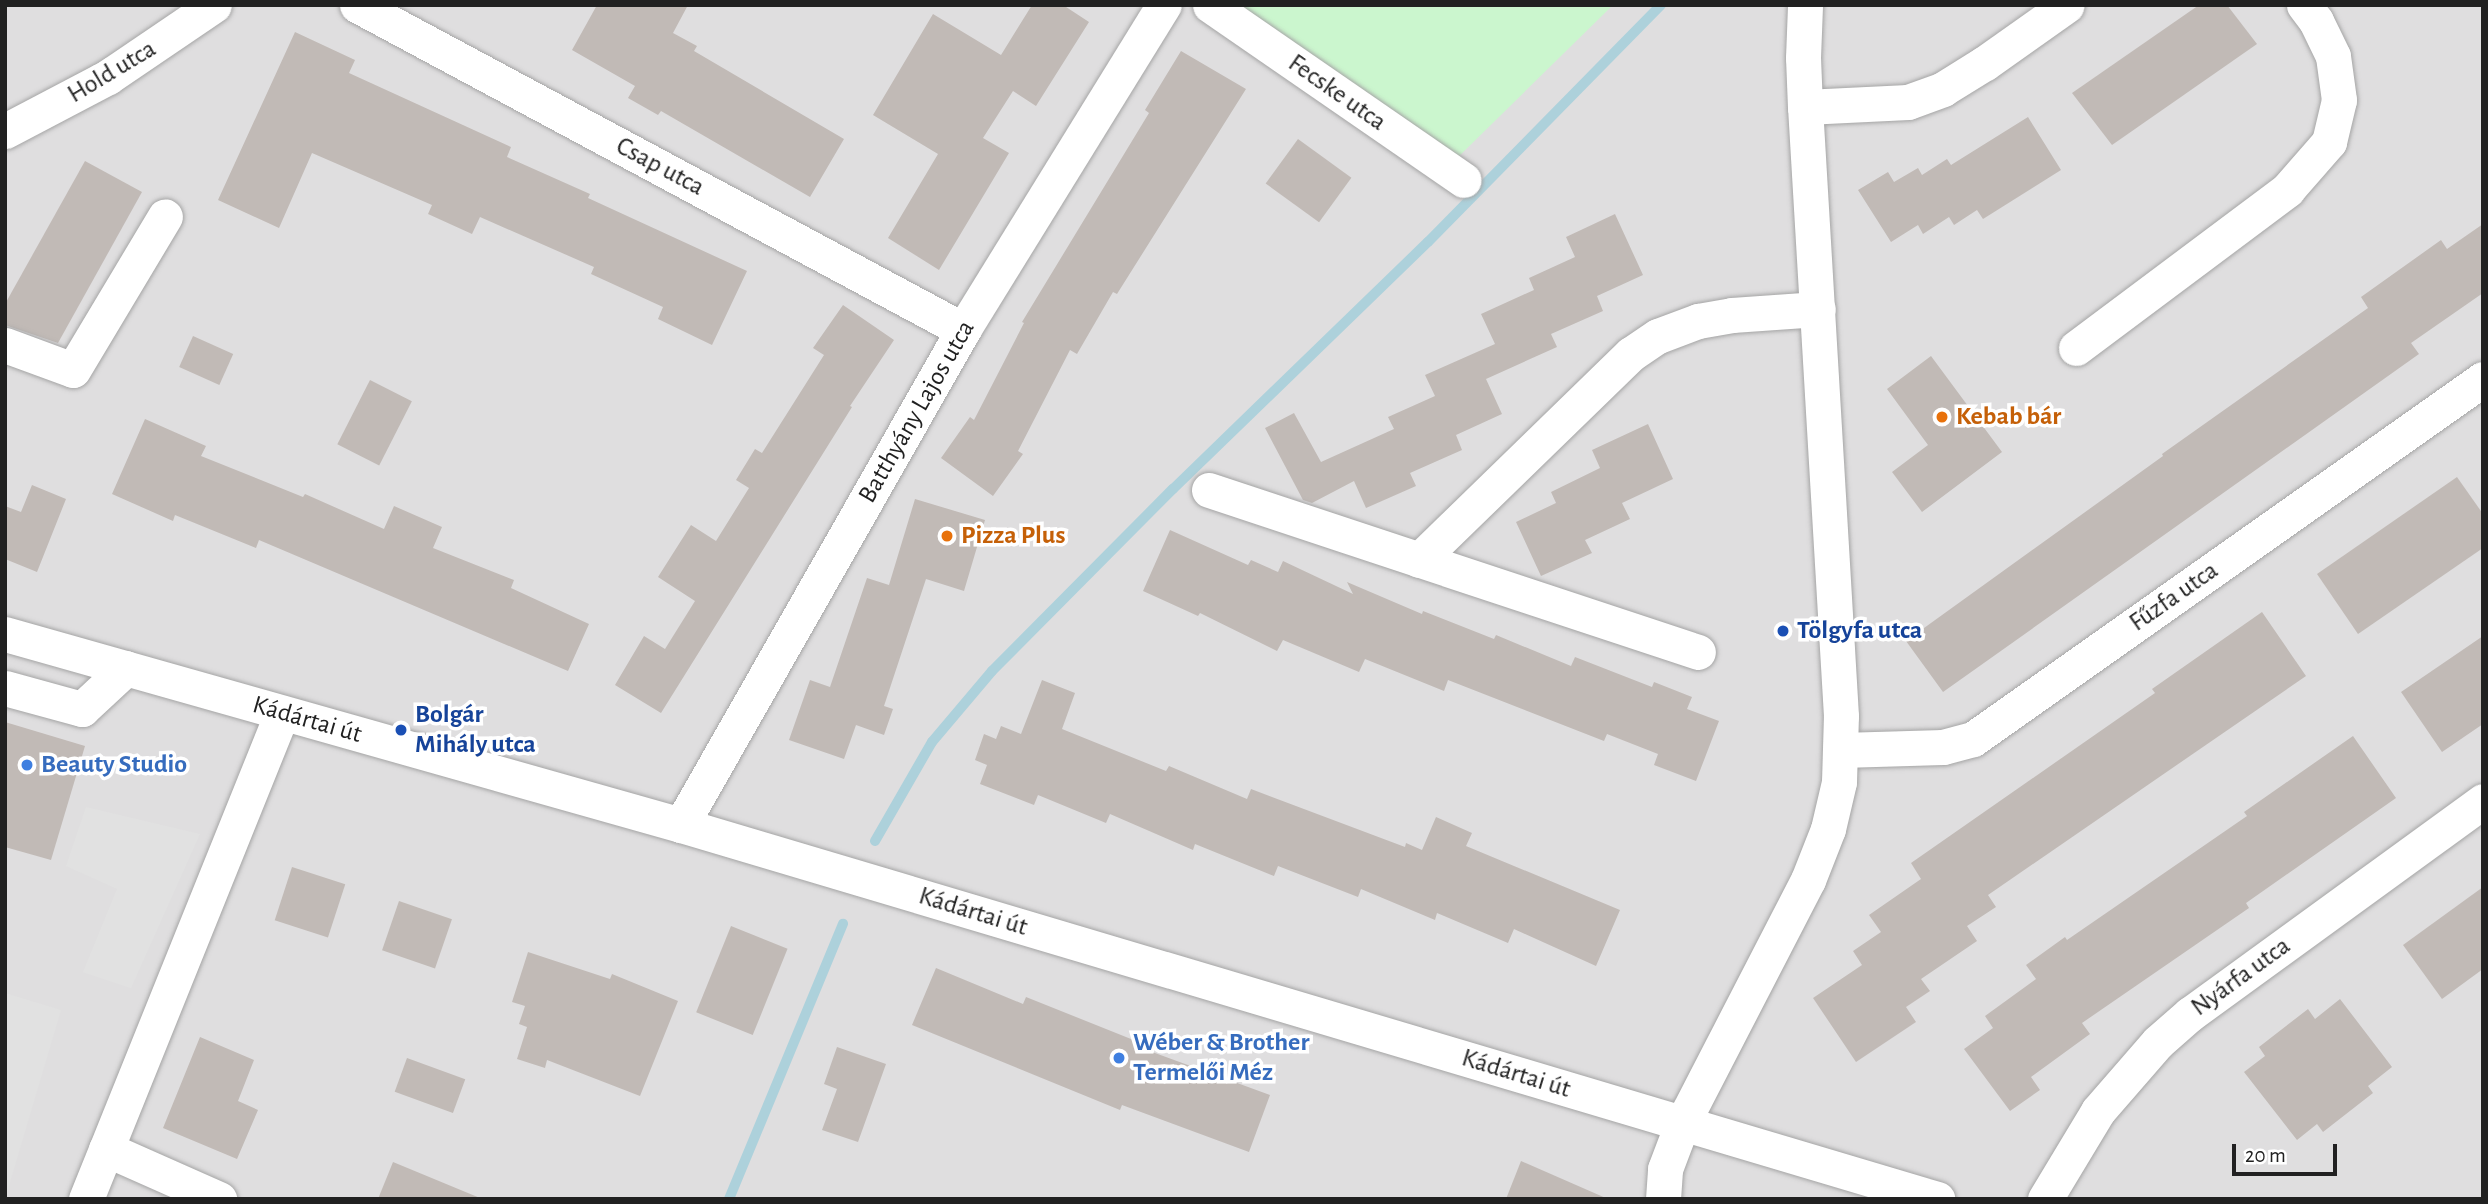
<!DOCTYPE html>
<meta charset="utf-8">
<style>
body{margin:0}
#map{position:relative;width:2488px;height:1204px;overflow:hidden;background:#f1eee9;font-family:"Alegreya Sans",sans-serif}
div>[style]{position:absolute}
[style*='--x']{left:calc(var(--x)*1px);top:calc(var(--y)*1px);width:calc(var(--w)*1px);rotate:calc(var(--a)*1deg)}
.residential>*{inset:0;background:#dfdedf;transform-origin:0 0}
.park>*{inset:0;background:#cbf6ce}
.parking>*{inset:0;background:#e1e1e1}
.stream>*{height:10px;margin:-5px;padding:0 5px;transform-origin:5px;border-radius:5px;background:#add1db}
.building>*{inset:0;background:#c1bab6;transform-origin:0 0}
.roads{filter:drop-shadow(0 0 2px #a5a5a5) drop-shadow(0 0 2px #a5a5a5)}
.minor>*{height:35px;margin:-17.5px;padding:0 17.5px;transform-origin:17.5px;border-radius:17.5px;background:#fff}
.dots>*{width:19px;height:19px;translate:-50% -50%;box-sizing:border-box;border:4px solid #fff;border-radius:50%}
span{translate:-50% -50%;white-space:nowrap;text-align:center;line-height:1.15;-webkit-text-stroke:7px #fff;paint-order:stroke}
.street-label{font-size:26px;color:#212121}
.food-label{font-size:26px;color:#c56008;font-weight:700}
.left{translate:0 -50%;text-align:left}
.transit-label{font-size:26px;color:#164399;font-weight:700}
.shop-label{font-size:26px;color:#366cbe;font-weight:700}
.frame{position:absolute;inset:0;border:7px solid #212121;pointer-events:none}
.scale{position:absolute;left:2232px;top:1144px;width:105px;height:32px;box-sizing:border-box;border:4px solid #212121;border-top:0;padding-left:9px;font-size:21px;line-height:24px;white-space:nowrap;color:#212121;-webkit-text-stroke:5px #fff;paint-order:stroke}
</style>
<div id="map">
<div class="residential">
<i style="left:5px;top:5px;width:2478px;height:1194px"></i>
</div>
<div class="park">
<i style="clip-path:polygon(1215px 5px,1613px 5px,1451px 164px)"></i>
</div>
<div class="parking">
<i style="clip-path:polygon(86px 807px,200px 834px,131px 988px,83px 972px,117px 889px,66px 866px)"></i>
<i style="clip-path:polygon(5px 993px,61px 1010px,5px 1199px)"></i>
</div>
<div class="stream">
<i style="--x:875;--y:841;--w:114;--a:-60.1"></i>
<i style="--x:932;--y:742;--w:93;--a:-49.8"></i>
<i style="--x:992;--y:671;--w:257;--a:-45.2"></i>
<i style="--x:1173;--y:489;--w:355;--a:-44.1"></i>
<i style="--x:1428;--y:242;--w:332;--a:-45.5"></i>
<i style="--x:729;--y:1199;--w:298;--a:-67.5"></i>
</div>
<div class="building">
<i style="clip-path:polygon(597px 5px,688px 5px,673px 33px,697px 46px,694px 51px,844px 139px,810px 197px,661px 111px,658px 115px,628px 98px,635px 86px,572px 50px)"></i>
<i style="clip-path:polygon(1032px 5px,1063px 5px,1089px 22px,1036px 106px,1013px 91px,983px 138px,1009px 153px,939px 270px,888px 238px,938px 154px,873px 115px,933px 14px,1001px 55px)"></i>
<i style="clip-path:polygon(2199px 5px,2227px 5px,2257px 44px,2112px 145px,2072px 93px)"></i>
<i style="clip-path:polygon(295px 32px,355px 60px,349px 73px,511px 147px,507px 157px,590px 194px,588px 198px,747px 271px,712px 345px,658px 319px,663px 307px,591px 274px,594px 267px,480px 217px,472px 234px,428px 214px,432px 205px,312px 153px,279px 228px,218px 200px)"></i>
<i style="clip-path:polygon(1181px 51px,1246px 89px,1117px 294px,1113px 292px,1077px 354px,1070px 350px,1018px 451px,1023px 454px,993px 496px,941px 458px,970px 417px,974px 420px,1024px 323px,1022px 322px,1149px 113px,1145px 110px)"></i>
<i style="clip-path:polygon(2028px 117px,2061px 170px,1983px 219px,1977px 210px,1954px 225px,1949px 217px,1923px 234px,1918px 225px,1891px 242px,1858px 190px,1888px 172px,1894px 182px,1918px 168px,1922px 175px,1947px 159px,1951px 165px)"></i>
<i style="left:1298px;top:139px;width:66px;height:55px;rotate:36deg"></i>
<i style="clip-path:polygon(85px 161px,142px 192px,58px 343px,5px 325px,5px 304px)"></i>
<i style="clip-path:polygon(1615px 214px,1643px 275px,1597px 296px,1603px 311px,1551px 334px,1557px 347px,1486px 379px,1502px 414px,1456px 435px,1462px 450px,1410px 473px,1416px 486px,1366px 508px,1354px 481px,1312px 503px,1303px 500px,1265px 428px,1294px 413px,1321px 462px,1394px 429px,1388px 417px,1435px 396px,1425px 375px,1495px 344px,1481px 314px,1534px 290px,1529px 278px,1575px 257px,1566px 237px)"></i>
<i style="clip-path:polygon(2483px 224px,2483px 293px,2411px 343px,2419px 354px,1943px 692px,1906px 641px,2163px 456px,2162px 454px,2368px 308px,2361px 297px,2441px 240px,2447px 249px)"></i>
<i style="clip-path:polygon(843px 305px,894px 340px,850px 406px,852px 407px,661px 713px,615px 685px,644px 636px,665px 649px,695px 601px,658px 577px,691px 525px,716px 541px,749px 488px,736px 480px,755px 449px,762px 453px,824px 355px,813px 348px)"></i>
<i style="left:193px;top:336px;width:44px;height:34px;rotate:24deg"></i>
<i style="clip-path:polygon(1931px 356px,2002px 452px,1922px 512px,1892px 472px,1928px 445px,1887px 389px)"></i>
<i style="left:370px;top:380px;width:47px;height:72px;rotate:27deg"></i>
<i style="clip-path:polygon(145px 419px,206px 446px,201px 456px,303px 497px,305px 494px,384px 529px,394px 506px,442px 527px,433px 548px,514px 580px,511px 588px,589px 624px,568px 671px,259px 540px,256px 548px,175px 515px,173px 521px,112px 494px)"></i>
<i style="clip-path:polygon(1648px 424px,1673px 479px,1622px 503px,1630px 519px,1585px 540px,1592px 553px,1541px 576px,1516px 522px,1556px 503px,1551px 492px,1600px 468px,1592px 450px)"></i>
<i style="clip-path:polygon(2457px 477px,2483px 514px,2483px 548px,2358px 634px,2317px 574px)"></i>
<i style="clip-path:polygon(32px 485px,66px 499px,37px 572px,5px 559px,5px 506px,21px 512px)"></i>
<i style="clip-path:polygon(915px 499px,985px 520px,964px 591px,926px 579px,884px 706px,893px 709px,884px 735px,856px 725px,844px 759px,789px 740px,810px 680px,830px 687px,867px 578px,889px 585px)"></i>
<i style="clip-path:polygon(1170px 530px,1248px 565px,1251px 560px,1278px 572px,1283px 561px,1353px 594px,1347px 582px,1422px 614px,1423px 611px,1494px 639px,1496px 635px,1571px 666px,1575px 657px,1652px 687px,1654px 682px,1692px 697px,1687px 709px,1719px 721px,1696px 781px,1654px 765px,1658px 754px,1607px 734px,1604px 741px,1448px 680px,1444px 691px,1365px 659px,1359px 672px,1283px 640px,1277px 651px,1200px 613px,1198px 616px,1143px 591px)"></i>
<i style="clip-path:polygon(2262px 612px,2306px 676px,1988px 895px,1996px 907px,1967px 926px,1977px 941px,1921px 979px,1930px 991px,1906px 1007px,1916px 1022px,1856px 1062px,1813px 998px,1862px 965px,1853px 951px,1881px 932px,1869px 915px,1921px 879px,1911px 863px,2155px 693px,2152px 689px)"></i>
<i style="clip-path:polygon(2483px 636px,2483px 724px,2442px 752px,2401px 692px)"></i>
<i style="clip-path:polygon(1042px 680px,1075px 693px,1062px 729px,1166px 771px,1169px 766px,1247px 799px,1251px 789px,1405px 847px,1406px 843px,1422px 850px,1436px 817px,1472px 833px,1466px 846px,1620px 910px,1596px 966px,1514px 929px,1508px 943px,1437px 913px,1435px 920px,1361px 889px,1358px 897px,1278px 866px,1274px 876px,1195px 844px,1193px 850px,1110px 814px,1106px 823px,1038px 795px,1034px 805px,980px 784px,987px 765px,975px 760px,984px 734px,996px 739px,1001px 726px,1021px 734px)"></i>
<i style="clip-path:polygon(5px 722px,85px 746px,51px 860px,5px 847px)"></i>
<i style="clip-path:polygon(2353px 736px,2396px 798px,2246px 903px,2249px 908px,2082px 1023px,2090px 1034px,2031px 1077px,2040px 1090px,2010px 1111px,1964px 1049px,1993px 1028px,1985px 1016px,2036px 979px,2026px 965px,2065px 937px,2067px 940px,2247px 816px,2244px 812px)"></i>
<i style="left:292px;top:867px;width:56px;height:56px;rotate:18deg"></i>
<i style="clip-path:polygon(2483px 887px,2483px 969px,2442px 999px,2403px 945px)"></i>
<i style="left:399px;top:901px;width:56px;height:52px;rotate:19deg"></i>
<i style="left:731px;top:926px;width:61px;height:93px;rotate:22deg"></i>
<i style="clip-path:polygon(528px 952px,610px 979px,612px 974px,678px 1001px,640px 1096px,547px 1060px,545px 1068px,517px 1059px,527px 1027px,519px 1024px,525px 1006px,512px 1002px)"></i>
<i style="clip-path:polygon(936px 968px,1023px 1004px,1026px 997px,1146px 1045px,1144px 1049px,1270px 1095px,1249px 1152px,1122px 1105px,1120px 1110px,912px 1025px)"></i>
<i style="clip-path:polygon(2340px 999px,2392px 1067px,2368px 1086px,2373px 1093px,2323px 1132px,2317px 1124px,2297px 1140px,2244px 1072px,2265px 1056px,2259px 1047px,2308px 1009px,2315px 1019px)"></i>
<i style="clip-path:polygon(200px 1037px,254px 1060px,238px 1101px,258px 1110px,237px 1159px,163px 1128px)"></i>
<i style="clip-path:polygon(837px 1047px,886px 1064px,858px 1142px,822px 1130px,837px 1089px,824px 1084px)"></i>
<i style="left:407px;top:1058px;width:62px;height:36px;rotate:20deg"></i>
<i style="clip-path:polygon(1521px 1161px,1608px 1199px,1506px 1199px)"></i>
<i style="clip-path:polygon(393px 1162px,480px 1198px,480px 1199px,378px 1199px)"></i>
</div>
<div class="roads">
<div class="minor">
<i style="--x:357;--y:5;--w:688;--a:28.2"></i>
<i style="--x:1210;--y:5;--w:308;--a:34.6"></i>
<i style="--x:1805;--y:107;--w:103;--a:-2.8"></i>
<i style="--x:1908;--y:102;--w:37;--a:-20"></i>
<i style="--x:1943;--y:89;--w:49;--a:-31.8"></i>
<i style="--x:1985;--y:63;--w:100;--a:-35.3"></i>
<i style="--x:5;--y:131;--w:116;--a:-27.7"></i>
<i style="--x:108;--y:77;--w:128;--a:-34.2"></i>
<i style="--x:5;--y:345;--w:72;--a:20.2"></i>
<i style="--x:73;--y:370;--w:179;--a:-59.1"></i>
<i style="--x:2076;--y:348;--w:264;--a:-36.8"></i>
<i style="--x:2287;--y:190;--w:64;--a:-48.8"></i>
<i style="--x:2329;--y:142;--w:43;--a:-76.6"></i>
<i style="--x:2339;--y:100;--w:44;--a:-97.8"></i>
<i style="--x:2333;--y:56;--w:39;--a:-116"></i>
<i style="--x:2316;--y:21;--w:20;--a:-127"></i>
<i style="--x:1209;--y:490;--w:515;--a:18.33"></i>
<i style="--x:1419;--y:560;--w:296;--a:-44.2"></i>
<i style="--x:1631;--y:354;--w:32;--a:-34"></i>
<i style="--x:1658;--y:336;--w:43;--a:-20.6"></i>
<i style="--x:1698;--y:321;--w:35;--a:-10"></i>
<i style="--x:1732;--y:315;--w:86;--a:-4"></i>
<i style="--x:5;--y:634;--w:702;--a:15.78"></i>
<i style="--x:681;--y:825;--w:1311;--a:16.58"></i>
<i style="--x:5;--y:688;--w:80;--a:15.3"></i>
<i style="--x:82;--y:709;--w:60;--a:-43"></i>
<i style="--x:1841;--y:750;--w:102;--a:-1.7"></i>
<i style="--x:1943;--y:747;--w:31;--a:-15"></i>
<i style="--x:1973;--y:739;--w:624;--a:-35.22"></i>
<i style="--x:681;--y:825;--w:570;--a:-60.33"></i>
<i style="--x:963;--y:330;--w:382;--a:-58.3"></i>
<i style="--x:106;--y:1149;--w:124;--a:23.9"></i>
<i style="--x:86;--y:1199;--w:524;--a:-68.04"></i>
<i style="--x:1663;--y:1199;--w:30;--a:-86"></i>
<i style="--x:1665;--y:1169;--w:48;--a:-69.3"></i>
<i style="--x:1682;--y:1124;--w:275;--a:-62.7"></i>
<i style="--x:1808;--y:880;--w:55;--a:-68.6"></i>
<i style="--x:1828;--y:829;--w:48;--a:-76.8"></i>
<i style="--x:1839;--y:782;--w:66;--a:-88.3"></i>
<i style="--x:1841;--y:716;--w:610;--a:-93.38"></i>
<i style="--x:1805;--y:107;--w:49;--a:-92.3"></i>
<i style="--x:1803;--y:58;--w:53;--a:-87.8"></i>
<i style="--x:2045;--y:1199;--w:103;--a:-58.9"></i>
<i style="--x:2098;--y:1111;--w:91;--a:-49"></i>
<i style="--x:2158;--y:1042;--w:43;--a:-41.2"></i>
<i style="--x:2190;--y:1014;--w:362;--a:-36"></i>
</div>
</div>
<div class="dots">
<i style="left:1942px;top:417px;background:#e8710a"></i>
<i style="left:947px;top:536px;background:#e8710a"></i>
<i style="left:1783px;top:631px;background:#1a4fb4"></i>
<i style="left:401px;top:730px;background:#1a4fb4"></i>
<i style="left:27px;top:765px;background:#3f7fe0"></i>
<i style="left:1119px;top:1058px;background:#3f7fe0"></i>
</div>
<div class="street-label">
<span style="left:112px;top:72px;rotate:-31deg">Hold utca</span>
<span style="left:1337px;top:93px;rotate:35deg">Fecske utca</span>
<span style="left:660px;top:167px;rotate:28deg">Csap utca</span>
<span style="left:917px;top:412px;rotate:-60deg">Batthyány Lajos utca</span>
<span style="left:2174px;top:597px;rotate:-35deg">Fűzfa utca</span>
<span style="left:307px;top:720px;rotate:16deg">Kádártai út</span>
<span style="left:973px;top:912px;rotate:17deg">Kádártai út</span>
<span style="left:2241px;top:977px;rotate:-36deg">Nyárfa utca</span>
<span style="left:1516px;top:1074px;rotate:17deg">Kádártai út</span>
</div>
<div class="food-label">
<span class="left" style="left:1956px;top:417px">Kebab bár</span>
<span class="left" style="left:961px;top:536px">Pizza Plus</span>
</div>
<div class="transit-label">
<span class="left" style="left:1797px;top:631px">Tölgyfa utca</span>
<span class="left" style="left:415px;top:730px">Bolgár<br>Mihály utca</span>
</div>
<div class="shop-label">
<span class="left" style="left:41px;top:765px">Beauty Studio</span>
<span class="left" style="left:1133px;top:1058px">Wéber &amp; Brother<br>Termelői Méz</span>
</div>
<div class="frame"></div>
<div class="scale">20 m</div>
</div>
